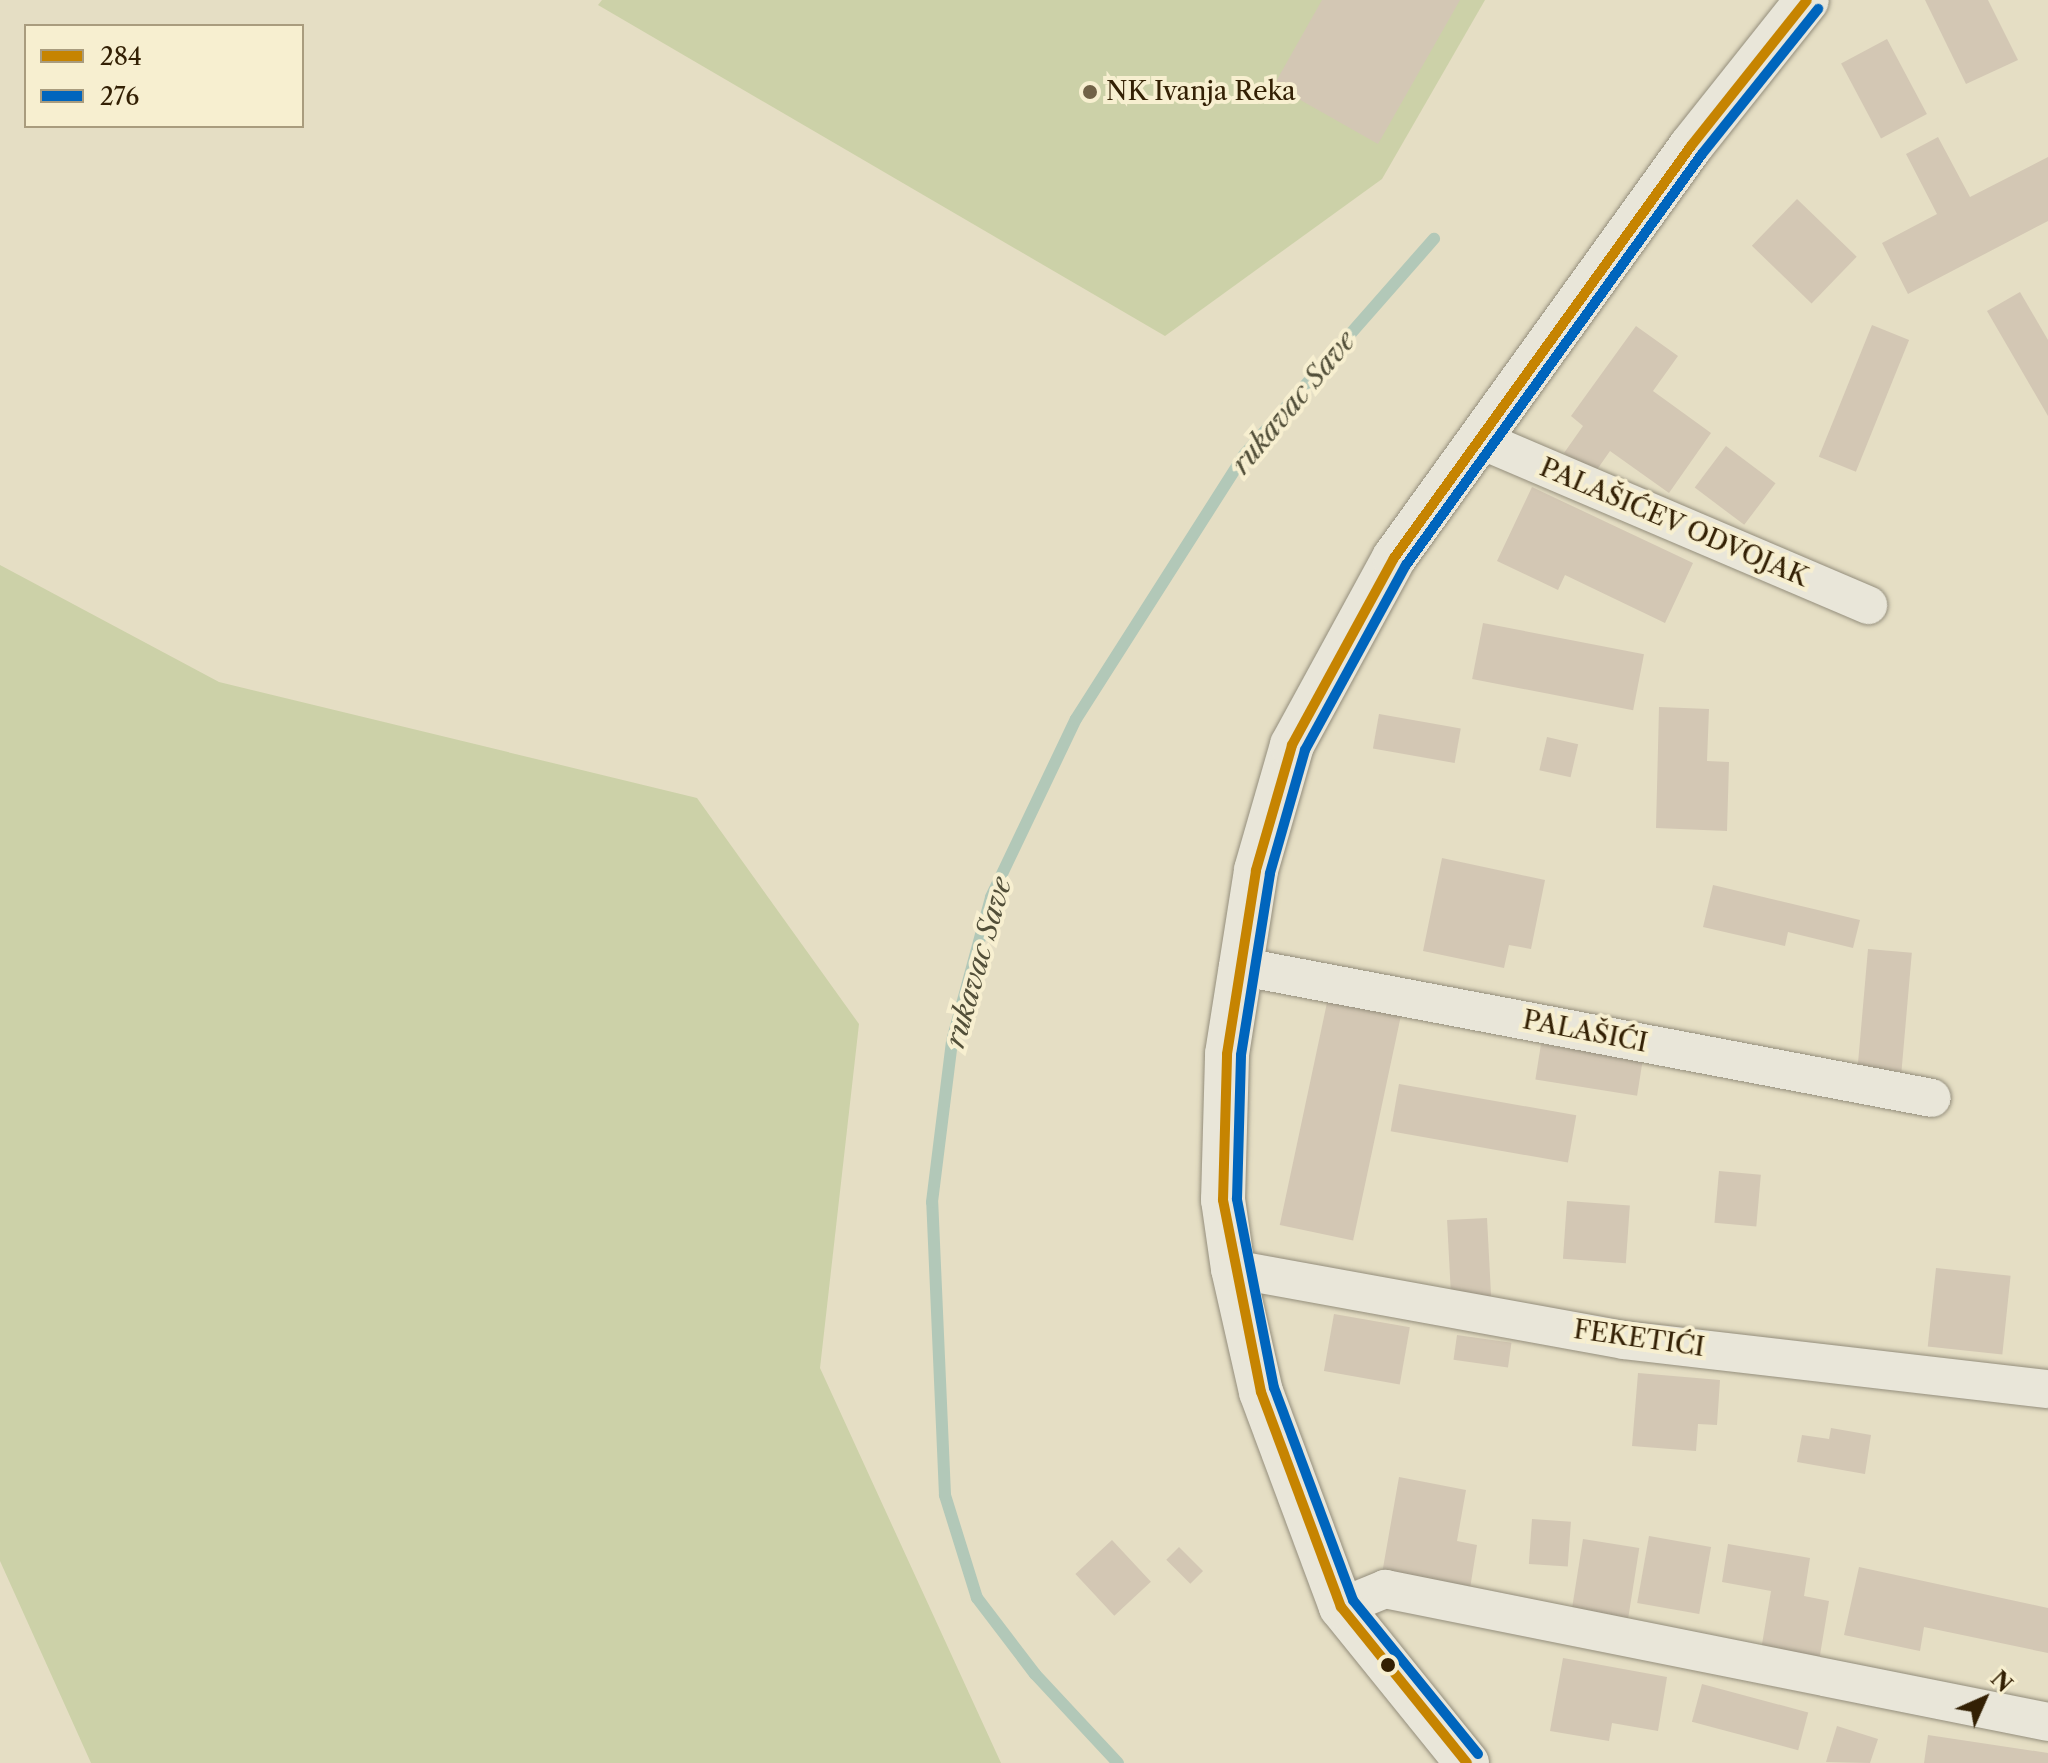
<!DOCTYPE html>
<meta charset="utf-8">
<style>
body{margin:0}
#map{position:relative;width:2048px;height:1763px;overflow:hidden;background:#e5dec4;font-family:"Libre Caslon Text",serif}
div>[style]{position:absolute}
[style*='--x']{left:calc(var(--x)*1px);top:calc(var(--y)*1px);width:calc(var(--w)*1px);rotate:calc(var(--a)*1deg)}
.green>*{inset:0;background:#ccd1a8}
.stream>*{height:12px;margin:-6px;padding:0 6px;transform-origin:6px;border-radius:6px;background:#b2c8b8}
.building>*{inset:0;background:#d3c7b4;transform-origin:0 0}
.roads{filter:drop-shadow(0 0 2px #948e7c) drop-shadow(0 0 2px #948e7c)}
.minor>*{height:38px;margin:-19px;padding:0 19px;transform-origin:19px;border-radius:19px;background:#e9e6d9}
.secondary>*{height:44px;margin:-22px;padding:0 22px;transform-origin:22px;border-radius:22px;background:#e9e6d9}
.bus-1>*{height:10px;margin:-5px;padding:0 5px;transform-origin:5px;border-radius:5px;background:#c68401}
.bus-2>*{height:10px;margin:-5px;padding:0 5px;transform-origin:5px;border-radius:5px;background:#0065bd}
.dots>*{width:22px;height:22px;translate:-50% -50%;box-sizing:border-box;border:4px solid #f7efd0;border-radius:50%}
span{translate:-50% -50%;white-space:nowrap;text-align:center;line-height:1.15;-webkit-text-stroke:8px #f7efd0;paint-order:stroke}
.poi-label{font-size:26px;color:#332004}
.left{translate:0 -50%;text-align:left}
.street-label{font-size:26px;color:#332004}
.water-label{font-size:28px;color:#524f39;font-style:italic}
.legend{position:absolute;left:24px;top:24px;width:280px;height:104px;box-sizing:border-box;background:#f7efd0;border:2px solid #a99c7e;margin:0;padding:10px 14px;list-style:none;font-size:24px;color:#332004}
.legend li{display:flex;align-items:center;gap:16px;height:40px}
.legend b{width:40px;border:2px solid #a99c7e}
.north{position:absolute;left:1944px;top:1659px;width:80px;height:80px;-webkit-text-stroke:6px #f7efd0;paint-order:stroke;rotate:45deg;font-size:22px;font-weight:700;line-height:32px;text-align:center;color:#332004}
.north::after{content:'';display:block;margin:auto;width:28px;height:36px;background:#332004;clip-path:polygon(50% 0,100% 100%,50% 72%,0 100%)}
</style>
<div id="map">
<div class="green">
<i style="clip-path:polygon(602px 0,1485px 0,1382px 179px,1165px 336px,598px 5px)"></i>
<i style="clip-path:polygon(0 565px,219px 682px,697px 798px,859px 1024px,820px 1368px,1001px 1763px,91px 1763px,0 1561px)"></i>
</div>
<div class="stream">
<i style="--x:1118;--y:1763;--w:122;--a:-133"></i>
<i style="--x:1035;--y:1674;--w:96;--a:-127.3"></i>
<i style="--x:977;--y:1598;--w:108;--a:-107.3"></i>
<i style="--x:945;--y:1495;--w:293;--a:-92.5"></i>
<i style="--x:932;--y:1202;--w:162;--a:-82.9"></i>
<i style="--x:952;--y:1041;--w:149;--a:-74.8"></i>
<i style="--x:991;--y:897;--w:197;--a:-64.5"></i>
<i style="--x:1076;--y:719;--w:313;--a:-57.5"></i>
<i style="--x:1244;--y:455;--w:288;--a:-48.7"></i>
</div>
<div class="building">
<i style="clip-path:polygon(1322px 0,1460px 0,1378px 144px,1274px 85px)"></i>
<i style="clip-path:polygon(1925px 0,1988px 0,2018px 60px,1966px 84px)"></i>
<i style="left:1887px;top:39px;width:85px;height:52px;rotate:62deg"></i>
<i style="clip-path:polygon(1938px 137px,1970px 197px,2048px 157px,2048px 221px,1908px 294px,1882px 243px,1937px 214px,1906px 154px)"></i>
<i style="left:1797px;top:199px;width:83px;height:65px;rotate:44deg"></i>
<i style="clip-path:polygon(2020px 292px,2048px 340px,2048px 416px,1987px 311px)"></i>
<i style="left:1872px;top:325px;width:40px;height:142px;rotate:22deg"></i>
<i style="clip-path:polygon(1636px 326px,1678px 356px,1653px 391px,1711px 433px,1669px 493px,1610px 451px,1594px 474px,1564px 453px,1583px 426px,1571px 416px)"></i>
<i style="left:1726px;top:446px;width:62px;height:52px;rotate:37deg"></i>
<i style="clip-path:polygon(1532px 487px,1693px 563px,1665px 623px,1565px 575px,1558px 590px,1497px 561px)"></i>
<i style="left:1483px;top:623px;width:164px;height:57px;rotate:11deg"></i>
<i style="clip-path:polygon(1659px 707px,1709px 709px,1707px 761px,1729px 762px,1727px 831px,1656px 828px)"></i>
<i style="left:1379px;top:714px;width:83px;height:35px;rotate:10deg"></i>
<i style="left:1547px;top:737px;width:32px;height:34px;rotate:13deg"></i>
<i style="clip-path:polygon(1442px 858px,1545px 880px,1531px 949px,1509px 945px,1504px 968px,1423px 951px)"></i>
<i style="clip-path:polygon(1713px 885px,1860px 920px,1853px 948px,1788px 932px,1785px 946px,1703px 927px)"></i>
<i style="left:1868px;top:949px;width:44px;height:119px;rotate:5deg"></i>
<i style="left:1328px;top:998px;width:75px;height:232px;rotate:12deg"></i>
<i style="left:1541px;top:1044px;width:103px;height:36px;rotate:9deg"></i>
<i style="left:1399px;top:1084px;width:180px;height:48px;rotate:10deg"></i>
<i style="left:1719px;top:1171px;width:42px;height:52px;rotate:5deg"></i>
<i style="left:1567px;top:1201px;width:63px;height:58px;rotate:4deg"></i>
<i style="left:1487px;top:1218px;width:78px;height:40px;rotate:87deg"></i>
<i style="left:1936px;top:1268px;width:75px;height:79px;rotate:6deg"></i>
<i style="left:1334px;top:1314px;width:77px;height:58px;rotate:10deg"></i>
<i style="left:1457px;top:1335px;width:55px;height:25px;rotate:8deg"></i>
<i style="clip-path:polygon(1638px 1373px,1720px 1380px,1717px 1425px,1698px 1424px,1696px 1451px,1632px 1446px)"></i>
<i style="clip-path:polygon(1831px 1428px,1871px 1435px,1865px 1474px,1797px 1462px,1802px 1435px,1829px 1439px)"></i>
<i style="clip-path:polygon(1399px 1477px,1466px 1490px,1457px 1541px,1477px 1545px,1468px 1601px,1380px 1585px)"></i>
<i style="left:1532px;top:1519px;width:39px;height:45px;rotate:4deg"></i>
<i style="left:1649px;top:1536px;width:63px;height:68px;rotate:10deg"></i>
<i style="left:1583px;top:1539px;width:57px;height:79px;rotate:9deg"></i>
<i style="left:1112px;top:1540px;width:57px;height:50px;rotate:47deg"></i>
<i style="clip-path:polygon(1728px 1544px,1810px 1558px,1804px 1596px,1829px 1601px,1818px 1667px,1760px 1656px,1771px 1591px,1722px 1582px)"></i>
<i style="left:1179px;top:1547px;width:34px;height:18px;rotate:45deg"></i>
<i style="clip-path:polygon(1859px 1567px,2048px 1608px,2048px 1653px,1924px 1627px,1920px 1651px,1844px 1635px)"></i>
<i style="clip-path:polygon(1563px 1658px,1667px 1677px,1658px 1731px,1612px 1723px,1609px 1741px,1550px 1731px)"></i>
<i style="left:1702px;top:1684px;width:110px;height:39px;rotate:15deg"></i>
<i style="clip-path:polygon(1837px 1726px,1878px 1739px,1870px 1763px,1826px 1762px)"></i>
<i style="clip-path:polygon(1928px 1735px,2048px 1753px,2048px 1763px,1924px 1763px)"></i>
</div>
<div class="roads">
<div class="minor">
<i style="--x:1481;--y:440;--w:421;--a:23.1"></i>
<i style="--x:1238;--y:966;--w:706;--a:10.77"></i>
<i style="--x:1233;--y:1269;--w:397;--a:10.3"></i>
<i style="--x:1624;--y:1340;--w:427;--a:6.6"></i>
<i style="--x:1341;--y:1607;--w:48;--a:-22.2"></i>
<i style="--x:1385;--y:1589;--w:676;--a:11.34"></i>
</div>
<div class="secondary">
<i style="--x:1467;--y:1763;--w:201;--a:-128.9"></i>
<i style="--x:1341;--y:1607;--w:229;--a:-110.4"></i>
<i style="--x:1261;--y:1392;--w:126;--a:-102.8"></i>
<i style="--x:1233;--y:1269;--w:70;--a:-98.2"></i>
<i style="--x:1223;--y:1200;--w:146;--a:-88.4"></i>
<i style="--x:1227;--y:1054;--w:186;--a:-81"></i>
<i style="--x:1256;--y:870;--w:130;--a:-73.9"></i>
<i style="--x:1292;--y:745;--w:213;--a:-61.4"></i>
<i style="--x:1394;--y:558;--w:508;--a:-54.21"></i>
<i style="--x:1691;--y:146;--w:186;--a:-51.5"></i>
</div>
</div>
<div class="bus-1">
<i style="--x:1467;--y:1763;--w:201;--a:-128.9"></i>
<i style="--x:1341;--y:1607;--w:229;--a:-110.4"></i>
<i style="--x:1261;--y:1392;--w:196;--a:-101.2"></i>
<i style="--x:1223;--y:1200;--w:146;--a:-88.4"></i>
<i style="--x:1227;--y:1054;--w:186;--a:-81"></i>
<i style="--x:1256;--y:870;--w:130;--a:-73.9"></i>
<i style="--x:1292;--y:745;--w:213;--a:-61.4"></i>
<i style="--x:1394;--y:558;--w:508;--a:-54.21"></i>
<i style="--x:1691;--y:146;--w:186;--a:-51.5"></i>
</div>
<div class="bus-2">
<i style="--x:1478;--y:1754;--w:198;--a:-129.1"></i>
<i style="--x:1353;--y:1600;--w:226;--a:-110.4"></i>
<i style="--x:1274;--y:1388;--w:193;--a:-101.1"></i>
<i style="--x:1237;--y:1199;--w:144;--a:-88.4"></i>
<i style="--x:1241;--y:1055;--w:184;--a:-80.9"></i>
<i style="--x:1270;--y:873;--w:128;--a:-74.1"></i>
<i style="--x:1305;--y:750;--w:211;--a:-61.4"></i>
<i style="--x:1406;--y:565;--w:506;--a:-54.24"></i>
<i style="--x:1702;--y:154;--w:186;--a:-51.3"></i>
</div>
<div class="dots">
<i style="left:1090px;top:92px;background:#716247"></i>
<i style="left:1388px;top:1665px;background:#332004"></i>
</div>
<div class="poi-label">
<span class="left" style="left:1106px;top:92px">NK Ivanja Reka</span>
</div>
<div class="street-label">
<span style="left:1674px;top:523px;rotate:23deg">PALAŠIĆEV ODVOJAK</span>
<span style="left:1585px;top:1032px;rotate:11deg">PALAŠIĆI</span>
<span style="left:1639px;top:1339px;rotate:8deg">FEKETIĆI</span>
</div>
<div class="water-label">
<span style="left:1293px;top:402px;rotate:-50deg">rukavac Save</span>
<span style="left:978px;top:962px;rotate:-74deg">rukavac Save</span>
</div>
<ul class="legend">
<li><b style="height:10px;background:#c68401"></b>284</li>
<li><b style="height:10px;background:#0065bd"></b>276</li>
</ul>
<div class="north">N</div>
</div>
